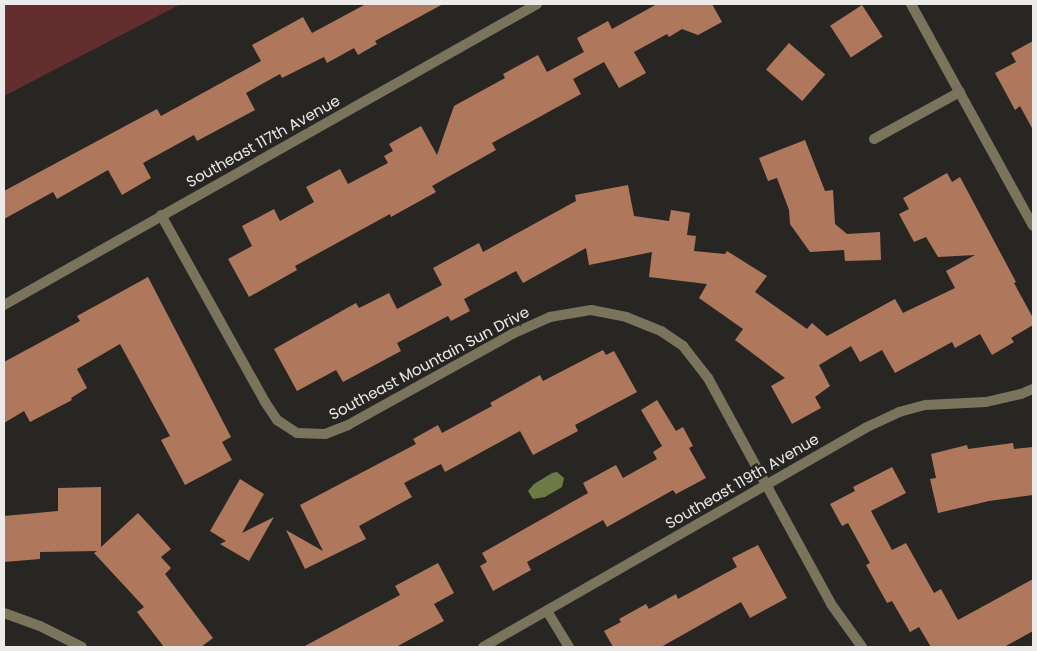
<!DOCTYPE html>
<style>
body{margin:0}
#map{position:relative;width:1037px;height:651px;overflow:hidden;background:#282623;font-family:Poppins,sans-serif}
div>[style]{position:absolute}
[style*='--x']{left:calc(var(--x)*1px);top:calc(var(--y)*1px);width:calc(var(--w)*1px);rotate:calc(var(--a)*1deg)}
.green>*{inset:0;background:#632e2d}
.water>*{inset:0;background:#6e7a43}
.building>*{inset:0;background:#af785d;transform-origin:0 0}
.minor>*{height:10px;margin:-5px;padding:0 5px;transform-origin:5px;border-radius:5px;background:#7a745c}
span{translate:-50% -50%;white-space:nowrap;text-align:center;line-height:1.15;-webkit-text-stroke:5px #282623;paint-order:stroke}
.street-label{font-size:15px;color:#edebe9}
.frame{position:absolute;inset:0;border:5px solid #edebe9;pointer-events:none}
</style>
<div id="map">
<div class="green">
<i style="clip-path:polygon(4px 4px,181px 4px,4px 96px)"></i>
</div>
<div class="water">
<i style="clip-path:polygon(557px 472px,564px 478px,562px 487px,545px 497px,533px 499px,528px 491px,534px 484px,552px 473px)"></i>
</div>
<div class="building">
<i style="clip-path:polygon(366px 4px,443px 4px,375px 41px,377px 44px,358px 55px,354px 48px,327px 63px,324px 57px,282px 78px,280px 74px,246px 93px,255px 110px,197px 141px,194px 135px,143px 163px,151px 178px,122px 195px,108px 170px,57px 199px,53px 192px,4px 219px,4px 191px,157px 109px,161px 116px,261px 61px,252px 45px,303px 17px,312px 33px)"></i>
<i style="clip-path:polygon(657px 4px,712px 4px,722px 22px,698px 35px,682px 29px,669px 37px,667px 34px,634px 52px,646px 73px,619px 88px,604px 62px,573px 79px,581px 94px,492px 143px,496px 150px,432px 186px,436px 192px,391px 217px,390px 214px,295px 266px,297px 270px,249px 297px,228px 259px,252px 246px,242px 226px,274px 209px,280px 221px,314px 202px,306px 187px,340px 169px,348px 184px,388px 163px,384px 156px,393px 151px,389px 144px,421px 126px,437px 155px,454px 106px,505px 78px,503px 74px,538px 55px,547px 72px,584px 52px,577px 38px,608px 21px,612px 29px)"></i>
<i style="left:862px;top:5px;width:38px;height:38px;rotate:57deg"></i>
<i style="clip-path:polygon(1033px 41px,1033px 130px,1020px 106px,1015px 110px,995px 73px,1016px 62px,1011px 53px)"></i>
<i style="left:789px;top:43px;width:48px;height:35px;rotate:41deg"></i>
<i style="clip-path:polygon(805px 140px,825px 191px,833px 190px,835px 224px,847px 234px,880px 232px,881px 260px,845px 261px,844px 250px,810px 252px,790px 224px,789px 210px,777px 178px,768px 181px,759px 158px)"></i>
<i style="clip-path:polygon(947px 173px,952px 182px,960px 177px,1016px 282px,1014px 283px,1033px 318px,1033px 325px,1011px 338px,1014px 342px,992px 355px,980px 334px,955px 348px,952px 342px,895px 373px,882px 350px,860px 362px,851px 346px,819px 365px,830px 386px,815px 397px,821px 408px,792px 424px,771px 386px,785px 378px,735px 340px,743px 329px,699px 298px,707px 284px,649px 277px,652px 252px,589px 265px,586px 248px,523px 283px,516px 271px,464px 299px,470px 311px,451px 321px,448px 316px,397px 343px,401px 351px,343px 382px,336px 370px,297px 391px,274px 349px,356px 303px,359px 308px,389px 293px,397px 309px,442px 285px,433px 268px,479px 243px,483px 252px,576px 201px,575px 195px,628px 185px,634px 216px,669px 221px,671px 210px,690px 213px,687px 235px,696px 236px,694px 251px,725px 254px,727px 251px,767px 276px,755px 292px,807px 329px,812px 323px,827px 336px,895px 299px,903px 313px,955px 288px,946px 271px,975px 255px,938px 257px,926px 237px,914px 242px,899px 214px,909px 209px,903px 198px)"></i>
<i style="clip-path:polygon(148px 277px,231px 437px,222px 442px,232px 460px,185px 485px,161px 440px,170px 436px,120px 344px,77px 369px,87px 388px,71px 398px,72px 400px,30px 422px,24px 411px,4px 423px,4px 362px,80px 321px,77px 316px)"></i>
<i style="clip-path:polygon(603px 350px,606px 355px,614px 351px,637px 392px,575px 425px,578px 431px,533px 455px,520px 431px,445px 472px,441px 464px,404px 483px,412px 497px,359px 526px,366px 539px,305px 569px,286px 530px,323px 551px,300px 505px,416px 444px,413px 439px,438px 425px,442px 433px,492px 406px,490px 403px,540px 375px,543px 381px)"></i>
<i style="clip-path:polygon(657px 400px,676px 431px,683px 427px,693px 446px,689px 448px,706px 478px,676px 494px,673px 490px,607px 527px,603px 520px,527px 562px,531px 570px,493px 591px,480px 566px,487px 562px,482px 553px,588px 493px,583px 483px,616px 465px,623px 478px,657px 459px,653px 452px,662px 446px,641px 410px)"></i>
<i style="clip-path:polygon(1013px 443px,1014px 449px,1033px 447px,1033px 495px,989px 501px,938px 513px,930px 479px,936px 478px,931px 454px,967px 445px,968px 449px)"></i>
<i style="clip-path:polygon(892px 467px,906px 493px,871px 511px,892px 550px,906px 543px,934px 593px,941px 589px,958px 620px,1033px 579px,1033px 631px,1004px 647px,931px 647px,919px 627px,910px 632px,892px 601px,887px 603px,866px 565px,870px 563px,848px 523px,842px 526px,830px 504px,855px 491px,853px 487px)"></i>
<i style="clip-path:polygon(240px 479px,264px 494px,242px 533px,274px 517px,249px 561px,220px 544px,226px 541px,210px 531px)"></i>
<i style="clip-path:polygon(101px 487px,101px 547px,138px 513px,171px 549px,161px 557px,171px 568px,165px 574px,213px 638px,201px 647px,164px 647px,137px 612px,144px 607px,94px 553px,97px 551px,40px 552px,40px 559px,4px 562px,4px 516px,58px 511px,58px 488px)"></i>
<i style="clip-path:polygon(758px 545px,787px 598px,750px 618px,741px 602px,661px 647px,613px 647px,604px 631px,621px 622px,619px 619px,646px 604px,649px 609px,676px 594px,678px 599px,737px 567px,732px 558px)"></i>
<i style="clip-path:polygon(438px 563px,454px 593px,434px 604px,444px 621px,396px 647px,303px 647px,400px 595px,395px 586px)"></i>
</div>
<div class="minor">
<i style="--x:911;--y:4;--w:253;--a:61.2"></i>
<i style="--x:874;--y:139;--w:98;--a:-28.7"></i>
<i style="--x:161;--y:215;--w:214;--a:60.9"></i>
<i style="--x:265;--y:402;--w:22;--a:56"></i>
<i style="--x:277;--y:420;--w:24;--a:33"></i>
<i style="--x:297;--y:433;--w:28;--a:2"></i>
<i style="--x:325;--y:434;--w:25;--a:-21"></i>
<i style="--x:348;--y:425;--w:188;--a:-29"></i>
<i style="--x:512;--y:334;--w:42;--a:-24.1"></i>
<i style="--x:550;--y:317;--w:42;--a:-9.7"></i>
<i style="--x:591;--y:310;--w:36;--a:11"></i>
<i style="--x:626;--y:317;--w:38;--a:22"></i>
<i style="--x:661;--y:331;--w:27;--a:34"></i>
<i style="--x:683;--y:346;--w:41;--a:52"></i>
<i style="--x:708;--y:378;--w:257;--a:61.4"></i>
<i style="--x:831;--y:604;--w:53;--a:54.2"></i>
<i style="--x:4;--y:305;--w:612;--a:-29.45"></i>
<i style="--x:547;--y:611;--w:42;--a:58.6"></i>
<i style="--x:4;--y:613;--w:38;--a:20"></i>
<i style="--x:40;--y:626;--w:47;--a:26.6"></i>
<i style="--x:483;--y:647;--w:440;--a:-29.8"></i>
<i style="--x:865;--y:428;--w:38;--a:-25"></i>
<i style="--x:899;--y:412;--w:28;--a:-15"></i>
<i style="--x:926;--y:405;--w:60;--a:-2.9"></i>
<i style="--x:986;--y:402;--w:36;--a:-13"></i>
<i style="--x:1021;--y:394;--w:13;--a:-23"></i>
</div>
<div class="street-label">
<span style="left:263px;top:141px;rotate:-29deg">Southeast 117th Avenue</span>
<span style="left:429px;top:363px;rotate:-28deg">Southeast Mountain Sun Drive</span>
<span style="left:742px;top:481px;rotate:-30deg">Southeast 119th Avenue</span>
</div>
<div class="frame"></div>
</div>
